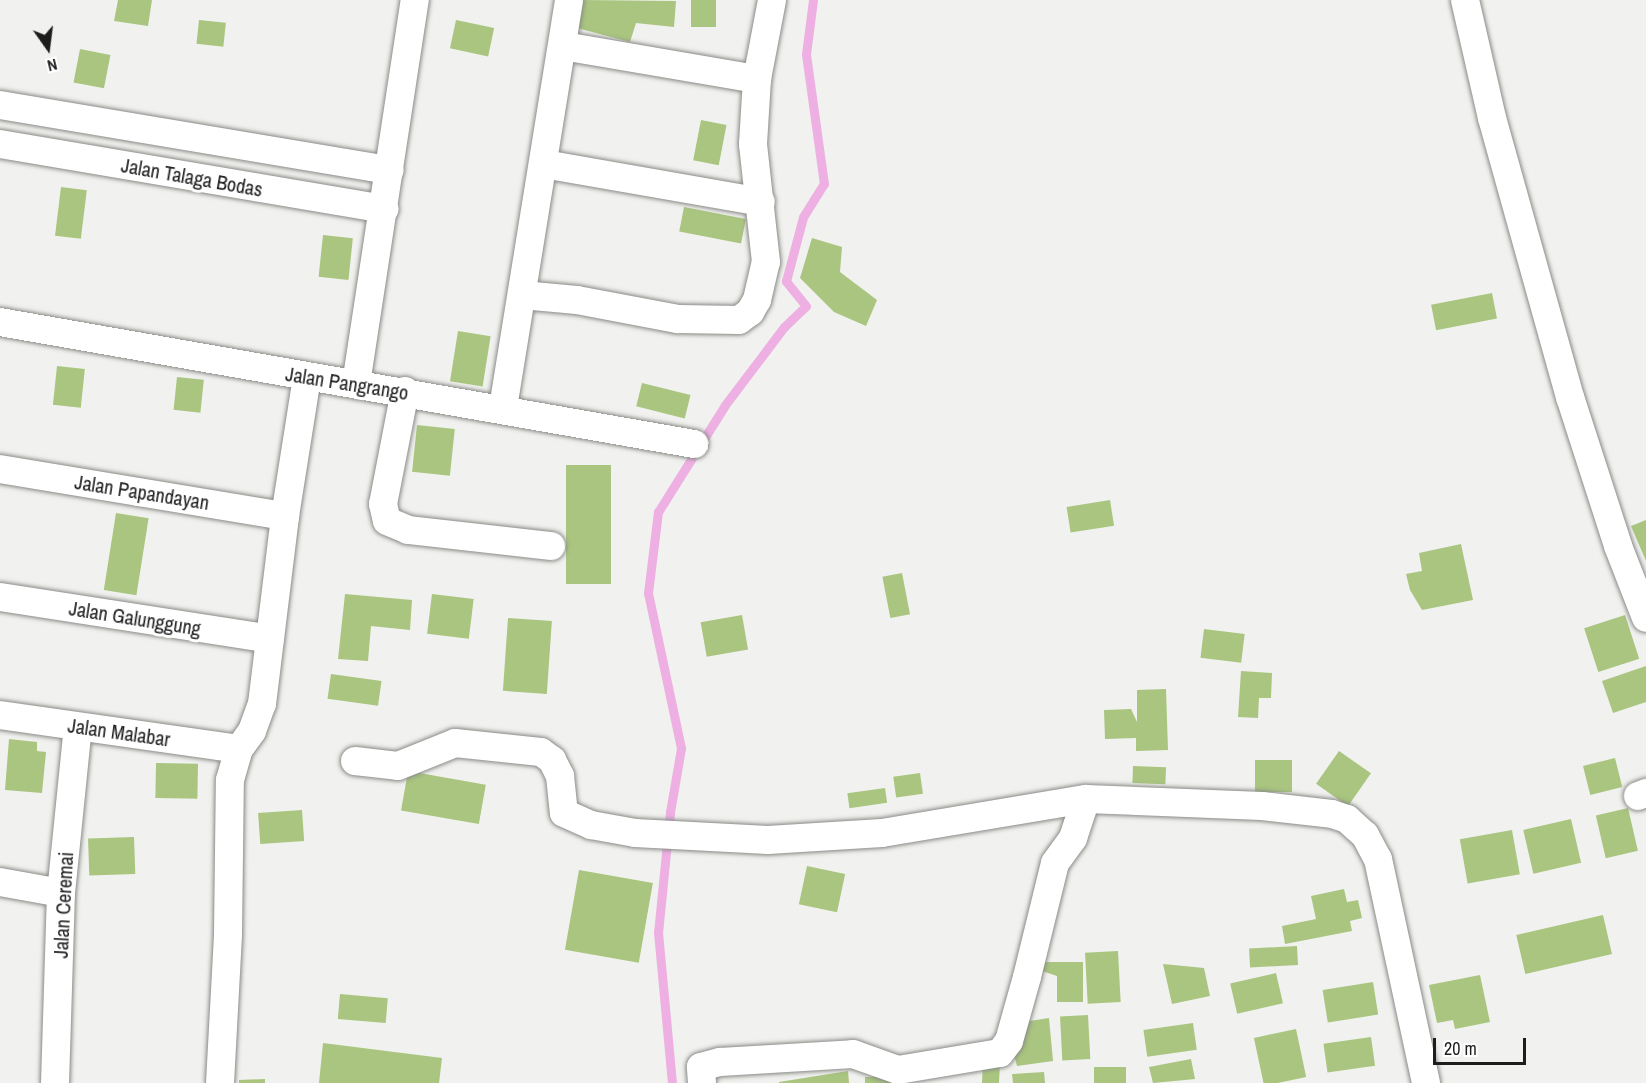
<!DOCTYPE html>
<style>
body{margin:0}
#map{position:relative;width:1646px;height:1083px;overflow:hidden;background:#f1f2ef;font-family:"Archivo Narrow",sans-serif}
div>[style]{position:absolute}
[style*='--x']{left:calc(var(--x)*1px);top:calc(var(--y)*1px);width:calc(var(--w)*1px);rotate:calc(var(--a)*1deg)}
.stream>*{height:9px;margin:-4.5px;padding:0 4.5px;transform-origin:4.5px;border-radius:4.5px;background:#eeafe3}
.building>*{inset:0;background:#a9c57f;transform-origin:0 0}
.roads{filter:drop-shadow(0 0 2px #898b87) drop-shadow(0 0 2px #898b87)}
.minor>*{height:28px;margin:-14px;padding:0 14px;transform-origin:14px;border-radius:14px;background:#fff}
span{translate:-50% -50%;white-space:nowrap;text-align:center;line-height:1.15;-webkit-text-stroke:6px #fff;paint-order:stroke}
.street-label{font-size:20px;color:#1c1d1c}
.north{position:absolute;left:18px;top:18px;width:60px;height:60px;-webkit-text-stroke:4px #fff;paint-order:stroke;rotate:166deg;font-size:16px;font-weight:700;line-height:24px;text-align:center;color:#1c1d1c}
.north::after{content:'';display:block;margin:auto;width:21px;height:27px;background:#1c1d1c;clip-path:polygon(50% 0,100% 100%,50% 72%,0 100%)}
.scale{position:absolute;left:1433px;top:1038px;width:93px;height:27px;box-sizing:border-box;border:3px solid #1c1d1c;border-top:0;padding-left:8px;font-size:18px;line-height:21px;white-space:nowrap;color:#1c1d1c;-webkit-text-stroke:4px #fff;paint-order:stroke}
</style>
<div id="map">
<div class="stream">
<i style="--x:672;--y:1083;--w:151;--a:-95.3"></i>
<i style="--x:658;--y:933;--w:122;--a:-84.3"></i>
<i style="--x:670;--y:812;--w:65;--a:-80.2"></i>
<i style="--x:681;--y:748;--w:158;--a:-102"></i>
<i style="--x:648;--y:593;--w:82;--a:-83"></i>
<i style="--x:658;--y:512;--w:126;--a:-57.9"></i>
<i style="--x:725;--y:405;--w:98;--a:-52.9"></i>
<i style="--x:784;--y:327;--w:30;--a:-44"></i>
<i style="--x:806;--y:306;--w:32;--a:-129"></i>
<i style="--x:786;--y:281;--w:66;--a:-75.1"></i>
<i style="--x:803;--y:217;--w:39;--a:-58"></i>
<i style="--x:824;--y:184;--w:131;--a:-97.9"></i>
<i style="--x:806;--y:54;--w:54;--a:-82.6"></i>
</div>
<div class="building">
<i style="clip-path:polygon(118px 0,152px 0,148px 26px,114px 21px)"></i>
<i style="clip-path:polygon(582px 0,676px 1px,674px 27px,636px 23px,630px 42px,577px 28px)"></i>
<i style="left:691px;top:0;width:25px;height:27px"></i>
<i style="left:199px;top:20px;width:27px;height:24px;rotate:6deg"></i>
<i style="left:456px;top:20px;width:39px;height:29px;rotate:12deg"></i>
<i style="left:80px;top:49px;width:31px;height:34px;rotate:11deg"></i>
<i style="left:701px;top:120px;width:26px;height:41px;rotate:11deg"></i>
<i style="left:61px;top:187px;width:26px;height:49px;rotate:7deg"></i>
<i style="left:684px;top:207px;width:63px;height:25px;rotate:11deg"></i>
<i style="left:323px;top:235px;width:30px;height:42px;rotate:6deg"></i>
<i style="clip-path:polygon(812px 238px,842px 247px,840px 272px,877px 300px,866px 326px,834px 312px,800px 278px)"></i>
<i style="left:1492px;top:293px;width:26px;height:62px;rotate:79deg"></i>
<i style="left:458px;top:331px;width:33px;height:51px;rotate:9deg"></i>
<i style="left:57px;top:366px;width:28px;height:39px;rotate:6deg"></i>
<i style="left:177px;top:377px;width:27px;height:33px;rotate:6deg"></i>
<i style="left:642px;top:383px;width:50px;height:24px;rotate:14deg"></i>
<i style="left:417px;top:425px;width:38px;height:47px;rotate:6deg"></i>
<i style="left:566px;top:465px;width:45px;height:119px"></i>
<i style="left:1110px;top:500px;width:26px;height:44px;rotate:81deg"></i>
<i style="left:116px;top:513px;width:33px;height:78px;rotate:9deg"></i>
<i style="clip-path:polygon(1646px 520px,1646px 561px,1631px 526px)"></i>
<i style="clip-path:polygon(1461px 544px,1473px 600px,1422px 610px,1410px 590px,1406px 574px,1422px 571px,1419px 553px)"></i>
<i style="left:902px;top:573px;width:42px;height:20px;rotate:79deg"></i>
<i style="clip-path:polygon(345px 594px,412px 600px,410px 630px,371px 626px,368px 661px,338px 659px)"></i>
<i style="left:432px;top:594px;width:42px;height:40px;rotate:7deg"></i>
<i style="left:742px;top:615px;width:35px;height:42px;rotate:80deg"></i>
<i style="left:1625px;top:615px;width:46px;height:43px;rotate:72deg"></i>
<i style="left:508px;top:618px;width:44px;height:73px;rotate:4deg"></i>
<i style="left:1204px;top:629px;width:41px;height:29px;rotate:7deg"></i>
<i style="clip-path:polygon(1646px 666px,1646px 702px,1613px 713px,1602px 681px)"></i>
<i style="clip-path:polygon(1241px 671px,1272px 673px,1271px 698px,1259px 698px,1258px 718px,1238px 717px)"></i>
<i style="left:331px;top:674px;width:51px;height:25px;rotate:8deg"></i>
<i style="clip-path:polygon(1166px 689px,1168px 750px,1136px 751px,1136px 738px,1105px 739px,1104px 710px,1131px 709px,1137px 722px,1137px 690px)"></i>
<i style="clip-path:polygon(9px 739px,37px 742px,37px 751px,46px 752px,42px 793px,5px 790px)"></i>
<i style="left:1339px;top:751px;width:39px;height:40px;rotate:35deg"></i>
<i style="left:1615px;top:758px;width:30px;height:33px;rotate:76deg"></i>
<i style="left:1255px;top:760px;width:37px;height:32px"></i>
<i style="left:156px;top:763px;width:42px;height:35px;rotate:1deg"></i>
<i style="left:1133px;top:766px;width:33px;height:17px;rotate:2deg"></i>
<i style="left:408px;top:771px;width:79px;height:40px;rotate:10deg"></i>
<i style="left:920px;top:773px;width:21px;height:27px;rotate:82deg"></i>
<i style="left:885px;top:788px;width:15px;height:38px;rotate:82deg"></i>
<i style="left:1628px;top:808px;width:44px;height:33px;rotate:77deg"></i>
<i style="left:302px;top:810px;width:31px;height:44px;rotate:86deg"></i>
<i style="left:1571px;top:819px;width:45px;height:49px;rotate:77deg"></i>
<i style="left:1512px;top:830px;width:45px;height:53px;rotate:80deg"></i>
<i style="left:134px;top:837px;width:37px;height:46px;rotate:88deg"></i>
<i style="left:807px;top:866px;width:39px;height:39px;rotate:12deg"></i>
<i style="left:579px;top:870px;width:75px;height:81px;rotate:10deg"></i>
<i style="clip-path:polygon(1344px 889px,1347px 902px,1358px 900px,1362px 918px,1350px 921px,1352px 931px,1285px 944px,1282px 926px,1316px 919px,1311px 896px)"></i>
<i style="left:1603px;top:915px;width:40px;height:89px;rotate:77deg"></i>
<i style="left:1297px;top:946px;width:19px;height:48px;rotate:87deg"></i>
<i style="left:1118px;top:951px;width:51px;height:33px;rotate:87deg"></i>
<i style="clip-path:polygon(1040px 962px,1083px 962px,1083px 1002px,1057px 1002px,1057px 976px,1042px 971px)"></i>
<i style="clip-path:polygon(1163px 964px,1204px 968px,1210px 996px,1172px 1004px)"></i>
<i style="left:1276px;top:973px;width:31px;height:47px;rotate:77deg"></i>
<i style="clip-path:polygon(1480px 975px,1490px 1022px,1455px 1029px,1453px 1020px,1437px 1023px,1429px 985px)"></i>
<i style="left:1373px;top:982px;width:33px;height:51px;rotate:81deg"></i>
<i style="left:340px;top:994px;width:48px;height:25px;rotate:5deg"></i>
<i style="left:1088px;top:1015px;width:44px;height:28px;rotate:87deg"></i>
<i style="clip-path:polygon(1049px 1018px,1053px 1061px,1017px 1066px,1011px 1043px,1017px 1023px)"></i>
<i style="left:1193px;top:1023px;width:27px;height:50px;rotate:82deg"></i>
<i style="left:1296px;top:1029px;width:49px;height:43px;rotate:78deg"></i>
<i style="left:1371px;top:1037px;width:29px;height:48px;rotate:82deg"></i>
<i style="clip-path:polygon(323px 1043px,442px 1058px,439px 1083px,319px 1083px)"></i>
<i style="clip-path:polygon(1191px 1059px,1195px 1079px,1153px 1083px,1149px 1067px)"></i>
<i style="left:983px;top:1063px;width:17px;height:20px;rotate:3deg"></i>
<i style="left:1094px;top:1067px;width:32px;height:16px"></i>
<i style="clip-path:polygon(848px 1071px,849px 1083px,779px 1083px,779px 1082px)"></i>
<i style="clip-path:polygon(1044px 1072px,1045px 1083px,1013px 1083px,1012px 1074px)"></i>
<i style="left:865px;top:1077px;width:30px;height:6px"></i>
<i style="clip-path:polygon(265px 1079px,265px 1083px,239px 1083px,239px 1080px)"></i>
</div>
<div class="roads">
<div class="minor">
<i style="--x:1465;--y:0;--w:121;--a:77.1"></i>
<i style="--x:1492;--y:118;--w:290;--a:74.4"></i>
<i style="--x:1570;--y:397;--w:157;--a:72.1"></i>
<i style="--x:1618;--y:546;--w:77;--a:68.7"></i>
<i style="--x:563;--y:46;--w:197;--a:9.7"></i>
<i style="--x:0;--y:105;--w:395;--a:9.5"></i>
<i style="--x:0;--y:144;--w:390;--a:9.6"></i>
<i style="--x:544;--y:164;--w:220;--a:9.9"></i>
<i style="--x:522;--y:295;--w:55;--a:5.2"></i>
<i style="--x:577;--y:300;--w:103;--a:10.7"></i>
<i style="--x:678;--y:319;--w:61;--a:0.9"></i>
<i style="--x:739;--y:320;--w:14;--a:-36"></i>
<i style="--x:750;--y:312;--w:14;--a:-60"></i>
<i style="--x:757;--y:300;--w:39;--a:-77"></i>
<i style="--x:766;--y:262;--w:119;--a:-96.3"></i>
<i style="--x:753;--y:144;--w:65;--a:-86.5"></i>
<i style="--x:757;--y:79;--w:80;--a:-79.2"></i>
<i style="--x:0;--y:322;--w:705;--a:9.97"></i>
<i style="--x:356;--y:384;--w:389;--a:-81.3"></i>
<i style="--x:405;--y:391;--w:115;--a:101"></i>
<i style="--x:383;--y:504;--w:17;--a:77"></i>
<i style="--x:387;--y:521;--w:23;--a:23"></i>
<i style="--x:408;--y:530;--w:144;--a:6.4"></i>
<i style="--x:503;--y:408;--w:413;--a:-80.8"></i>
<i style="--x:0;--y:469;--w:289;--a:9.4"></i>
<i style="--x:0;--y:597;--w:273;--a:8.8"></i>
<i style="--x:0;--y:715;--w:241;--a:8.1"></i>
<i style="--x:355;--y:761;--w:43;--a:6.6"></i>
<i style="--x:398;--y:766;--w:61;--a:-22"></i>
<i style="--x:455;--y:743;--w:86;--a:6"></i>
<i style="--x:541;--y:752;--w:14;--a:36"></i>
<i style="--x:552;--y:760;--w:18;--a:63"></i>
<i style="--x:560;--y:776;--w:37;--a:84"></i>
<i style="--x:564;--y:813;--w:30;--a:24"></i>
<i style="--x:591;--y:825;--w:45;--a:10.3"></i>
<i style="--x:635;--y:833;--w:133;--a:3"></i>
<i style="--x:768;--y:840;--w:114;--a:-3.5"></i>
<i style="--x:882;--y:833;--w:207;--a:-9.5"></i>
<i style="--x:1086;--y:799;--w:176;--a:2.3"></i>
<i style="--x:1262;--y:806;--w:70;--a:6.5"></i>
<i style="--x:1332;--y:814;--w:16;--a:18"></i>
<i style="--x:1347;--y:819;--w:24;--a:42"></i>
<i style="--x:1365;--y:835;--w:27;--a:62"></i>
<i style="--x:1378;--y:859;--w:229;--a:77.9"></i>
<i style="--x:1638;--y:796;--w:9;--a:-21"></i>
<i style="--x:0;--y:882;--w:62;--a:10.2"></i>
<i style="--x:55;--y:1083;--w:190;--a:-88.2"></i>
<i style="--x:61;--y:893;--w:167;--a:-84.2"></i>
<i style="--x:220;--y:1083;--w:149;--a:-86.9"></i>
<i style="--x:228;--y:934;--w:154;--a:-89.3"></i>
<i style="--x:230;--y:780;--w:32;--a:-74"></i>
<i style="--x:239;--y:749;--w:22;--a:-54"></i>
<i style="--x:252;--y:731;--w:29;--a:-70"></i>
<i style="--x:262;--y:704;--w:189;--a:-83"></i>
<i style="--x:285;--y:516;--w:141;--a:-81"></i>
<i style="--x:702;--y:1083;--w:16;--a:-94"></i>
<i style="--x:701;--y:1067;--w:20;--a:-15"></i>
<i style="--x:720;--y:1062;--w:133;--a:-3.4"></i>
<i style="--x:853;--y:1054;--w:48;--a:19.6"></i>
<i style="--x:898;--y:1070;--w:103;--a:-9.5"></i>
<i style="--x:1000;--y:1053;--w:15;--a:-53"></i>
<i style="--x:1009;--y:1041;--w:66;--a:-74.3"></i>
<i style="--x:1027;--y:977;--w:117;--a:-76.2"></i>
<i style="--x:1055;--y:863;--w:31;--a:-54"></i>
<i style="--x:1073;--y:838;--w:41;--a:-71.6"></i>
</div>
</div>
<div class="street-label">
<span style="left:192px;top:177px;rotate:10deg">Jalan Talaga Bodas</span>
<span style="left:347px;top:383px;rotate:9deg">Jalan Pangrango</span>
<span style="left:142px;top:492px;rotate:9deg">Jalan Papandayan</span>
<span style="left:135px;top:618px;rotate:9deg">Jalan Galunggung</span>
<span style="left:119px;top:732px;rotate:8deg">Jalan Malabar</span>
<span style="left:63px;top:905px;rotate:-87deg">Jalan Ceremai</span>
</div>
<div class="north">N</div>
<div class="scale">20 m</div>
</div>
